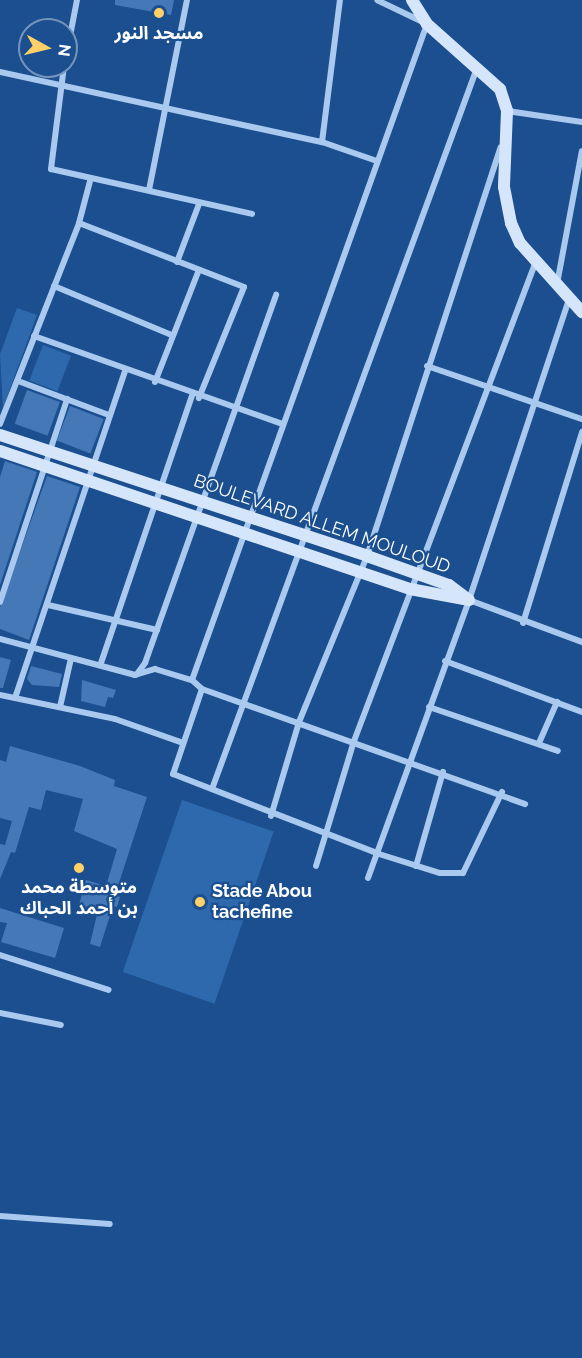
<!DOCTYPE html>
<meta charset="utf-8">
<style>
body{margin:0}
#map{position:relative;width:582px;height:1358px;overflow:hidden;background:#1b4f8f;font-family:Raleway,"Noto Sans Arabic",sans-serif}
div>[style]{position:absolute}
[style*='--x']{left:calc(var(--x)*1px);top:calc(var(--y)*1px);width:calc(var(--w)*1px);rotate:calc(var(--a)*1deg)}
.green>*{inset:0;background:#2e69ad;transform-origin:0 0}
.building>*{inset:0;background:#4478b7;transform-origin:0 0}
.street>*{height:6px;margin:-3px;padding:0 3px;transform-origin:3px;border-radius:3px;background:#a9c9ee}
.secondary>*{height:12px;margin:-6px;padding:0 6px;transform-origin:6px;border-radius:6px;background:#d6e6fa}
.dots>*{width:16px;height:16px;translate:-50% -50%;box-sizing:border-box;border:3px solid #1b4f8f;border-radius:50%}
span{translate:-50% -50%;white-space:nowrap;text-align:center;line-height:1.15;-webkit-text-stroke:4.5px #1b4f8f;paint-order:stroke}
.poi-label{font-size:18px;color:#fff;font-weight:700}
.left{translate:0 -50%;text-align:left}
.street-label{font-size:18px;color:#fff}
.north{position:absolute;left:18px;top:18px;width:60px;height:60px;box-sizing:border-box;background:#1b4f8f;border:2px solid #7695bc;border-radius:50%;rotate:98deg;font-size:16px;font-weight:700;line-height:24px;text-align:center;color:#fff}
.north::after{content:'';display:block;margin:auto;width:21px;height:27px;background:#ffd166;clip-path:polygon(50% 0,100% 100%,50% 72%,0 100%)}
</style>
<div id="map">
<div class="green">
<i style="clip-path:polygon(17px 308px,37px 315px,3px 408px,0 354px)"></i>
<i style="left:43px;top:345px;width:30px;height:38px;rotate:21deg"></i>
<i style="left:182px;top:800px;width:97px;height:182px;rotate:19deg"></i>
</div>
<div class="building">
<i style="clip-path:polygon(115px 0,174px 0,171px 15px,115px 5px)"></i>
<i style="left:27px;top:390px;width:35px;height:36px;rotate:20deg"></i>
<i style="left:70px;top:406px;width:36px;height:37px;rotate:21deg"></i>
<i style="clip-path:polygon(5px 461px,37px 472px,0 585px,0 477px)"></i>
<i style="clip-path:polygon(47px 476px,80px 487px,29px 640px,0 629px,0 607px)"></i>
<i style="clip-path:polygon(0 657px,11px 660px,3px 688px,0 688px)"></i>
<i style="clip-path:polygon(31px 666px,62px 674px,59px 687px,32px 685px,27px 679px)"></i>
<i style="clip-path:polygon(82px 680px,116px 690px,113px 698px,108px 697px,105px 707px,81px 701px)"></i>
<i style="clip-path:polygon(10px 746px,80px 766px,115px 780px,114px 786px,147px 797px,115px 895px,120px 897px,117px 907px,113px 906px,100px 947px,90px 944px,98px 910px,79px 905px,86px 880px,106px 886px,117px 849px,74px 831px,83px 799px,46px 790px,41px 810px,29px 807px,15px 853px,11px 852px,0 879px,0 844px,5px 845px,12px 821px,0 818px,0 760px,6px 762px)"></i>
<i style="clip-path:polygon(0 908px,64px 928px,55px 958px,1px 942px,7px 923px,0 922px)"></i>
</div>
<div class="street">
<i style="--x:66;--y:57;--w:58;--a:-79.1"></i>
<i style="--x:64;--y:66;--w:104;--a:97.2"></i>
<i style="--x:51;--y:169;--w:206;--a:12.6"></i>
<i style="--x:0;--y:72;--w:330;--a:12.3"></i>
<i style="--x:322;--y:142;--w:55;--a:19.1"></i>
<i style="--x:507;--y:111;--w:76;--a:8.3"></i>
<i style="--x:322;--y:142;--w:143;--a:-82.8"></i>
<i style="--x:149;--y:190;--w:194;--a:-78.7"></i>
<i style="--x:79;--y:223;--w:43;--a:-75.3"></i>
<i style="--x:177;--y:262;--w:62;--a:-69.2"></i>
<i style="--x:557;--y:284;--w:135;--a:-79.4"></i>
<i style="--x:54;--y:286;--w:128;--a:22.6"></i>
<i style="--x:34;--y:336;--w:264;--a:19.5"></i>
<i style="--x:427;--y:366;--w:164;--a:18.9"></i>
<i style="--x:18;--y:381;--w:97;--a:20.5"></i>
<i style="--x:155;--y:382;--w:120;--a:-68.6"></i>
<i style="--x:0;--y:424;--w:216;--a:-68.5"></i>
<i style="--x:79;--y:223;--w:177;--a:21.2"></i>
<i style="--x:244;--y:287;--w:120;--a:112.1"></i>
<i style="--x:469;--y:600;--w:121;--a:20.4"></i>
<i style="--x:0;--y:602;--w:214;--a:-71.7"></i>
<i style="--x:48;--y:605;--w:112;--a:12.9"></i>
<i style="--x:523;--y:623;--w:200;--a:-72.8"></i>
<i style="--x:0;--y:639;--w:140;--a:14.9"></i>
<i style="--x:135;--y:675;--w:21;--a:-17"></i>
<i style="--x:155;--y:669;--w:39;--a:17"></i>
<i style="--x:192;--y:680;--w:13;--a:42"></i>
<i style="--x:202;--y:689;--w:343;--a:19.6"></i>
<i style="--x:445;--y:661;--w:146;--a:20.4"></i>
<i style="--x:101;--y:663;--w:282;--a:-71.2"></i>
<i style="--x:137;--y:674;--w:14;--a:-54"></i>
<i style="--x:145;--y:663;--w:391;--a:-70.4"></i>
<i style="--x:192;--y:680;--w:697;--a:-70.29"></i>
<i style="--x:427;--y:24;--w:55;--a:-154.4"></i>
<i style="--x:202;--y:689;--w:90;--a:108.8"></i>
<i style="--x:173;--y:774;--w:221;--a:21.2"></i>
<i style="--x:379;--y:854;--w:64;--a:17.3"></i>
<i style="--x:440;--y:873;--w:23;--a:0"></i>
<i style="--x:463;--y:873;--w:90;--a:-64.3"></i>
<i style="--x:0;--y:695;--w:117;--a:11.8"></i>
<i style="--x:115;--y:719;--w:72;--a:19.4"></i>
<i style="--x:15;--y:698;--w:344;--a:-71.4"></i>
<i style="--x:60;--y:707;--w:50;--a:-77.3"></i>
<i style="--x:429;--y:707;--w:136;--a:18.8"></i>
<i style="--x:539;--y:743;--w:45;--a:-66.3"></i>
<i style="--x:212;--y:789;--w:768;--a:-69.82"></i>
<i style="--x:271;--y:816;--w:98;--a:-73.4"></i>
<i style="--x:299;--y:722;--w:179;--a:-67.7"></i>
<i style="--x:367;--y:556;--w:430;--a:-71.9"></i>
<i style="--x:316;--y:866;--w:131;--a:-73.1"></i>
<i style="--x:354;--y:741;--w:513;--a:-69.23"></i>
<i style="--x:416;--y:866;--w:98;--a:-74"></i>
<i style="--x:368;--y:878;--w:296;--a:-70"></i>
<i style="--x:469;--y:600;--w:316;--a:-71.6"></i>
<i style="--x:0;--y:955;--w:114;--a:17.8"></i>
<i style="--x:0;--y:1013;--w:62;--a:11.1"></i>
<i style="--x:0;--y:1216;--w:110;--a:4.2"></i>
</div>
<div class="secondary">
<i style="--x:412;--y:0;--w:28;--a:58"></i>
<i style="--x:427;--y:24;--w:98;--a:41.7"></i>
<i style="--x:500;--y:89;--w:23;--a:72"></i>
<i style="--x:507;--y:111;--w:76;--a:92.3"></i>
<i style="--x:504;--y:187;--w:37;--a:79"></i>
<i style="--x:511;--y:223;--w:22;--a:66"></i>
<i style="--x:520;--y:243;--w:93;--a:48.1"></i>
<i style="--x:0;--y:435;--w:386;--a:18.2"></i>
<i style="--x:367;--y:556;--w:87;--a:19.5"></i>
<i style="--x:449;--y:585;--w:25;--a:37"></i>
<i style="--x:0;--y:451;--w:433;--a:18.6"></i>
<i style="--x:410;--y:589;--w:59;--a:10.7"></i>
</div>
<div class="dots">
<i style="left:159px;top:13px;background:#ffd166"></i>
<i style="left:79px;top:868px;background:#ffd166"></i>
<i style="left:200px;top:902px;background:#ffd166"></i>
</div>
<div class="poi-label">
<span style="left:159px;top:33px">مسجد النور</span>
<span style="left:79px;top:898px">متوسطة محمد<br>بن أحمد الحباك</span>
<span class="left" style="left:212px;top:902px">Stade Abou<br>tachefine</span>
</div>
<div class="street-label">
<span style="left:322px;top:524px;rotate:19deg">BOULEVARD ALLEM MOULOUD</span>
</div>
<div class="north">N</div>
</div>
